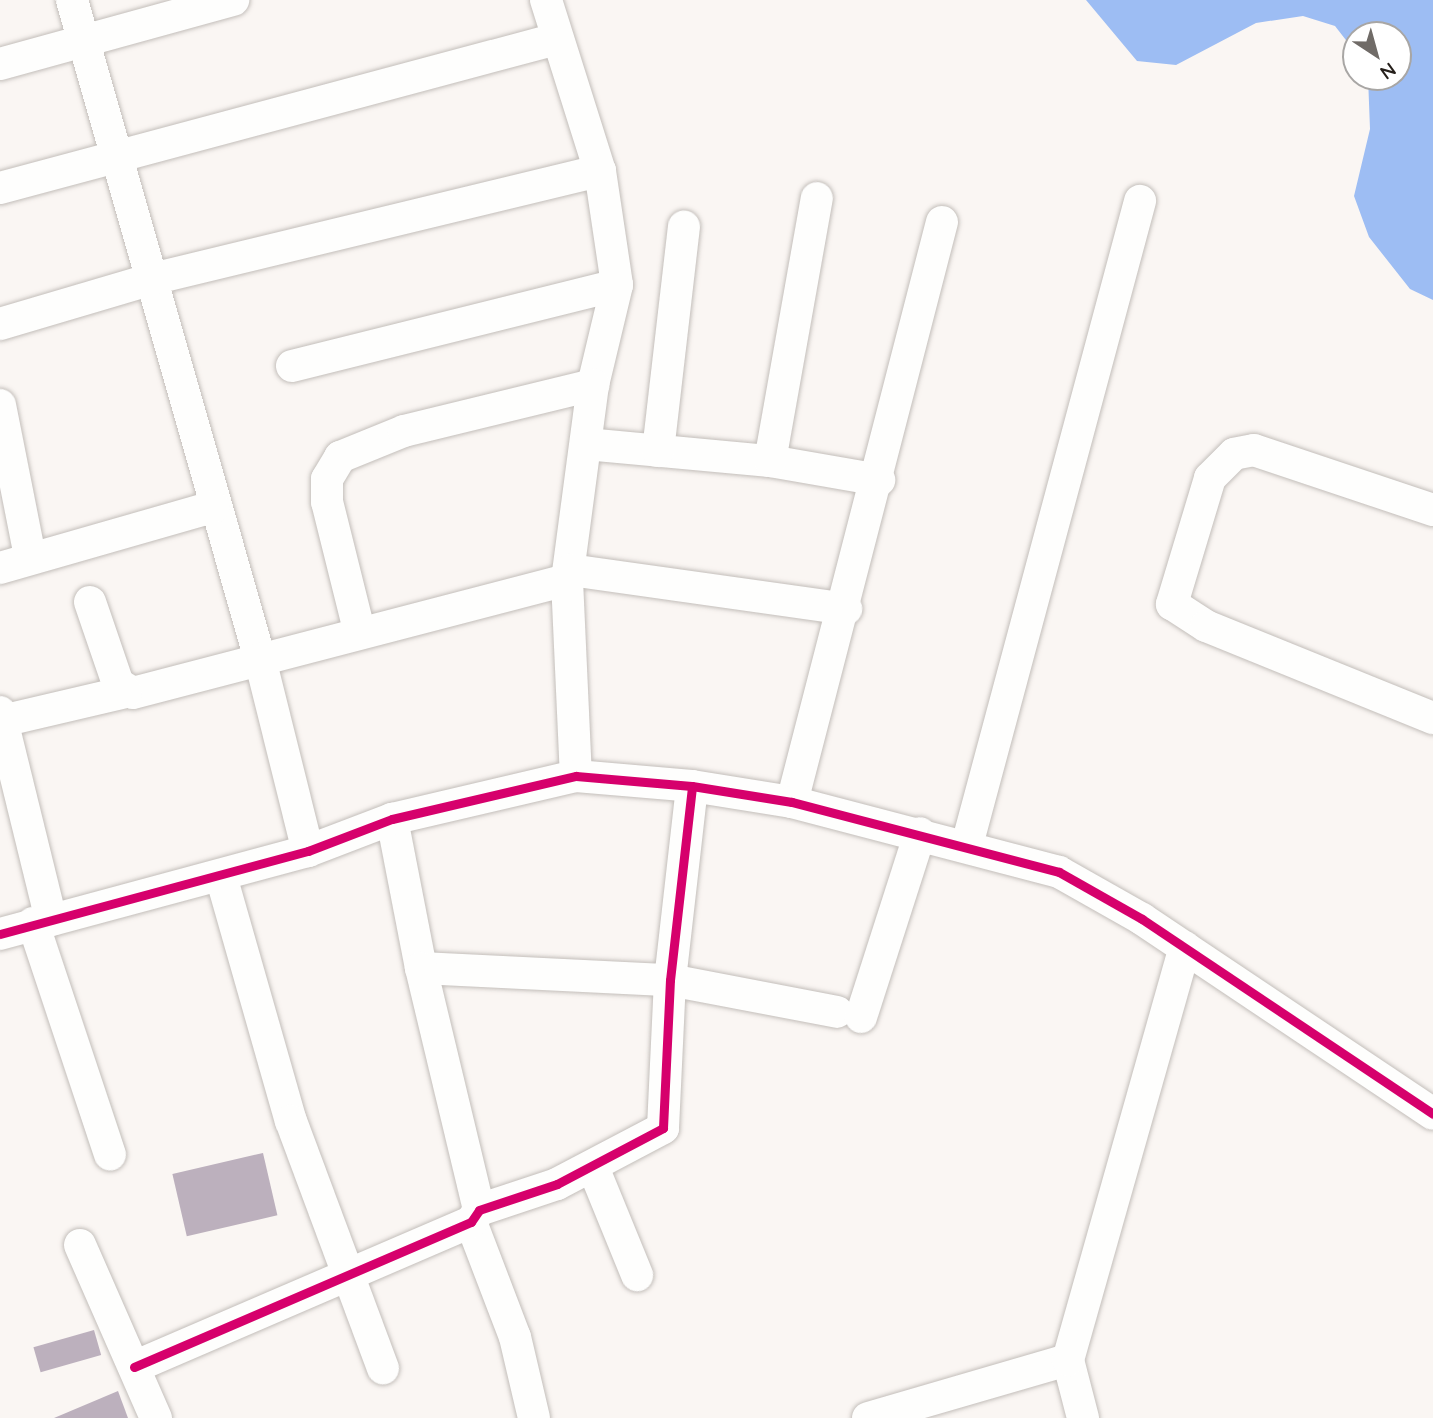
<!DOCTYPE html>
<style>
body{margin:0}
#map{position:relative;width:1433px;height:1418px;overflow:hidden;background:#faf6f3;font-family:Quicksand,sans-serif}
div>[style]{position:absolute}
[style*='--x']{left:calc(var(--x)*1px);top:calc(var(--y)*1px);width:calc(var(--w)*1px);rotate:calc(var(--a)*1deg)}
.water>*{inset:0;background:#9dbdf3}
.building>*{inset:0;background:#bcb0bd;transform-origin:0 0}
.roads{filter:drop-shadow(0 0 2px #c3beba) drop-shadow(0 0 2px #c3beba)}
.minor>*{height:32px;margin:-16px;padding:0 16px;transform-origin:16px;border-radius:16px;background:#fefefd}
.cycleway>*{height:9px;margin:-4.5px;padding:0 4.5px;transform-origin:4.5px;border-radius:4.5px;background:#d6006c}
span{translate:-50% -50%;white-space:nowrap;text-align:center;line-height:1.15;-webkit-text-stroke:5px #fff;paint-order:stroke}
.north{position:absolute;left:1342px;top:21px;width:70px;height:70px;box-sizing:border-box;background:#fff;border:2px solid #a8a6a4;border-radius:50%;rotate:144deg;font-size:19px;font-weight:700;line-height:28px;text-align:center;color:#26201b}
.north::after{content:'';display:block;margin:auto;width:24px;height:32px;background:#706b67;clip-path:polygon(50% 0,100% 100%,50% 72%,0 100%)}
</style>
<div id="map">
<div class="water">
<i style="clip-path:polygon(1086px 0,1433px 0,1433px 300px,1410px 289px,1369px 237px,1354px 196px,1370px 129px,1368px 77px,1398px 77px,1398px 35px,1356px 35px,1356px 53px,1335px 26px,1303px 16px,1256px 23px,1176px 65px,1137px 61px)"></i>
</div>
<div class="building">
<i style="left:263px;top:1153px;width:64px;height:93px;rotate:77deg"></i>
<i style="left:94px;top:1330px;width:26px;height:63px;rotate:74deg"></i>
<i style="clip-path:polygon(118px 1391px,128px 1418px,54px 1418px)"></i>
</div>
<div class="roads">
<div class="minor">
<i style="--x:72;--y:0;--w:685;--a:74.08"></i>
<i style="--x:260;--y:659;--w:198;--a:76"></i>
<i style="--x:546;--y:0;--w:179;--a:72.5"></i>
<i style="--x:600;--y:171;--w:115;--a:81.5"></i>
<i style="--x:617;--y:285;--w:103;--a:103.5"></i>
<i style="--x:593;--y:385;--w:197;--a:97.6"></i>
<i style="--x:567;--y:580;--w:196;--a:87.4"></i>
<i style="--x:0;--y:64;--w:242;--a:-15.4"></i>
<i style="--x:0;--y:188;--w:576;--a:-15"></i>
<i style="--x:0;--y:324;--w:159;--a:-16.5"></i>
<i style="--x:152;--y:279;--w:461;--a:-13.6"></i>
<i style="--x:292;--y:366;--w:335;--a:-14"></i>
<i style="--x:0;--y:405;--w:155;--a:78.8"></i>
<i style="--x:586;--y:444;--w:185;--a:5.3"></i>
<i style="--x:770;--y:461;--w:111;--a:9.9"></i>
<i style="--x:658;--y:451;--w:226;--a:-83.4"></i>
<i style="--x:770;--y:461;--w:267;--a:-79.9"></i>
<i style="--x:1433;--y:510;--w:189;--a:-161.5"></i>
<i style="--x:1254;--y:450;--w:20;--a:169"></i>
<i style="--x:1234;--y:454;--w:34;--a:135"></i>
<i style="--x:1210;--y:478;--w:132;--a:106.8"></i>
<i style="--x:1172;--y:604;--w:40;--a:32.9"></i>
<i style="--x:1206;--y:626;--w:245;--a:22.1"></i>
<i style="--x:0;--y:568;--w:222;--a:-16"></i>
<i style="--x:570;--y:570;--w:279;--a:8"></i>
<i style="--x:90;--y:602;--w:87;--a:71.1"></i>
<i style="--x:118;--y:684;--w:17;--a:31"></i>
<i style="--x:133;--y:693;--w:448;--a:-14.6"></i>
<i style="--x:359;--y:630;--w:132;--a:-104"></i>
<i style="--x:327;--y:502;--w:23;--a:-90"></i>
<i style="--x:327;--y:479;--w:26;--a:-59"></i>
<i style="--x:340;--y:457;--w:69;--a:-22.1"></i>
<i style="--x:404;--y:431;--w:195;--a:-13.7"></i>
<i style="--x:0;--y:712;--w:214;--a:76.2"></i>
<i style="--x:2;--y:721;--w:127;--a:-13.2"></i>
<i style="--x:792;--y:802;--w:599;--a:-75.5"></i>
<i style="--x:392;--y:819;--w:152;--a:79"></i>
<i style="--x:421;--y:968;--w:249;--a:2.8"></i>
<i style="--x:670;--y:980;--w:170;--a:10.8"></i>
<i style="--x:967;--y:845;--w:667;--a:-74.96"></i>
<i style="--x:221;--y:876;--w:255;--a:74.1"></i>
<i style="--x:291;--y:1121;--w:264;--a:69.6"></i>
<i style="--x:33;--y:923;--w:244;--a:71.6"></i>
<i style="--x:0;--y:934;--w:319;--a:-15.1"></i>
<i style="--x:308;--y:851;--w:90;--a:-20.9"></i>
<i style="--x:392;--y:819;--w:189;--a:-13.2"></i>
<i style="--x:576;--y:776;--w:116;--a:4.9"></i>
<i style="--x:692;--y:786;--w:101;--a:9.1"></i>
<i style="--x:792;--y:802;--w:276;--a:14.7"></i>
<i style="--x:1059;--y:872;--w:95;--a:29.5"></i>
<i style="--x:1142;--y:919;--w:350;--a:33.8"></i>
<i style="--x:421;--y:968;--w:249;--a:76.5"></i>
<i style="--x:861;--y:1017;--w:193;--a:-72.2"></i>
<i style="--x:593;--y:1167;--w:117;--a:67.8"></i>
<i style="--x:471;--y:1222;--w:123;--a:69.1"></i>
<i style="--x:515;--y:1337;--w:83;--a:76.8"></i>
<i style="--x:80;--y:1245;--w:189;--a:66.3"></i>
<i style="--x:1068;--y:1360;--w:60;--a:75.5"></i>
<i style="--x:134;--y:1367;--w:367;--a:-23.3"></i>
<i style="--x:471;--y:1222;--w:14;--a:-56"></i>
<i style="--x:479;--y:1210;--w:82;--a:-18.4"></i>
<i style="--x:557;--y:1184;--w:120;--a:-27.8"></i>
<i style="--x:663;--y:1128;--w:148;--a:-87.3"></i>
<i style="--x:670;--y:980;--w:195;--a:-83.5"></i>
<i style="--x:868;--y:1418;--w:208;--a:-16.2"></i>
<i style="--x:1068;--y:1360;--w:429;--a:-74.2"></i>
</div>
</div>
<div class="cycleway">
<i style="--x:0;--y:934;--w:319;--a:-15.1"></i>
<i style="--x:308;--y:851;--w:90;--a:-20.9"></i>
<i style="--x:392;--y:819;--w:189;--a:-13.2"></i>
<i style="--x:576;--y:776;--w:116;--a:4.9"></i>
<i style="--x:692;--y:786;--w:101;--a:9.1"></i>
<i style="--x:792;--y:802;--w:276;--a:14.7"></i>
<i style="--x:1059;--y:872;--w:95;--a:29.5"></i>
<i style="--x:1142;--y:919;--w:350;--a:33.8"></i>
<i style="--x:134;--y:1367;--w:367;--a:-23.3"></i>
<i style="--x:471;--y:1222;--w:14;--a:-56"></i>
<i style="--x:479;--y:1210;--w:82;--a:-18.4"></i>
<i style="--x:557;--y:1184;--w:120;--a:-27.8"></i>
<i style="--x:663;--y:1128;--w:148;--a:-87.3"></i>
<i style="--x:670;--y:980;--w:195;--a:-83.5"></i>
</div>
<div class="north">N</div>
</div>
